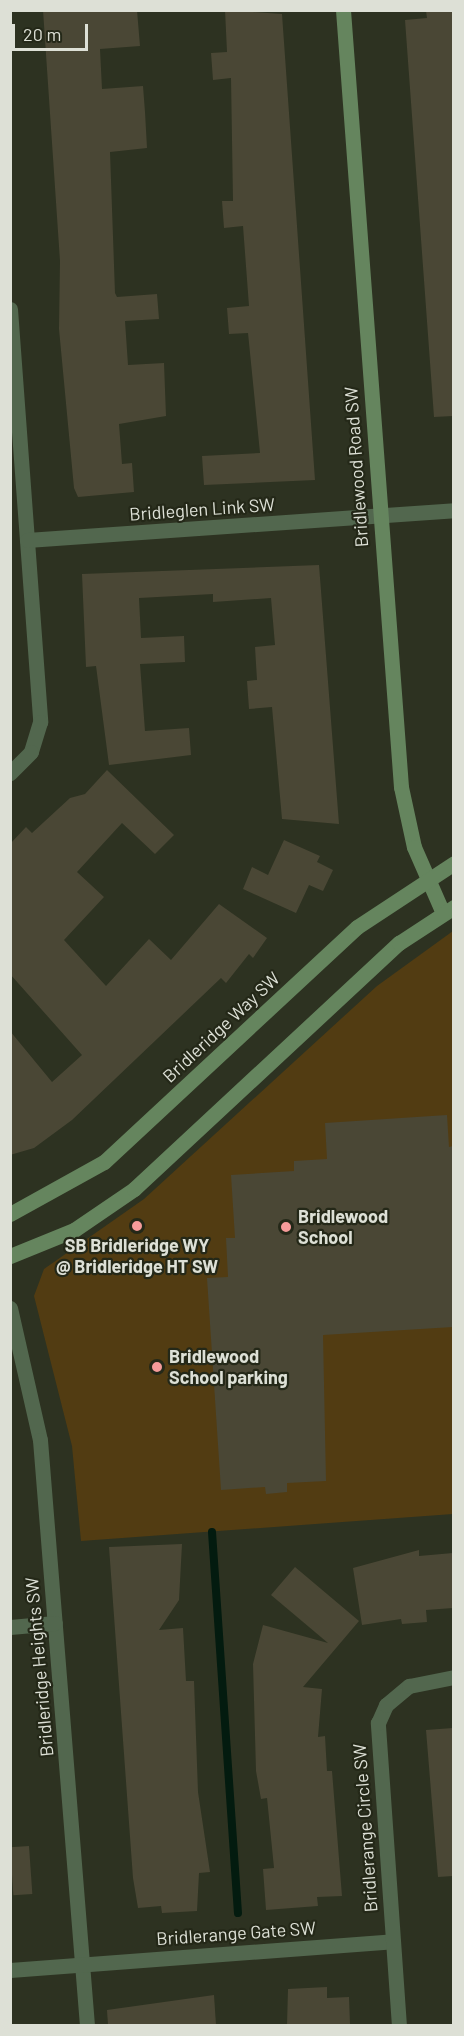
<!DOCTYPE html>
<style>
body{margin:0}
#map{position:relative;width:464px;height:2036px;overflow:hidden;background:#2d3221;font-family:Barlow,sans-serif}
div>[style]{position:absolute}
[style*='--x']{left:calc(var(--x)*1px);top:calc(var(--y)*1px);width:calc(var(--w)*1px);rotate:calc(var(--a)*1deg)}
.green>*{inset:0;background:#523c12}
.stream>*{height:8px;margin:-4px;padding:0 4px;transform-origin:4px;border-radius:4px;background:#031b0f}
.building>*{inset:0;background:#4a4735;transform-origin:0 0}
.street>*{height:15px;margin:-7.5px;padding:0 7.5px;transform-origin:7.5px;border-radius:7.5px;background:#52674e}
.secondary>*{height:15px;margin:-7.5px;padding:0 7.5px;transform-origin:7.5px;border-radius:7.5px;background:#65855e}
.dots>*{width:16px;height:16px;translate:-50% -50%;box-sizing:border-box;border:3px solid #242818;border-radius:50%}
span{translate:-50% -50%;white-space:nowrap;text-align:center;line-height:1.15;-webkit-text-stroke:4.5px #242818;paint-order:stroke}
.street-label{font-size:18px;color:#dde0d6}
.poi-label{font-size:18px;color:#dde0d6;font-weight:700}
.left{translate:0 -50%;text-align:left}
.frame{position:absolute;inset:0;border:12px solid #dde0d6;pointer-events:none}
.scale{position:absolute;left:12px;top:24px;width:76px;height:27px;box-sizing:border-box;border:3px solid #dde0d6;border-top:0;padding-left:8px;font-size:18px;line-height:21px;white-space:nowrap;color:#dde0d6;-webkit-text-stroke:4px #242818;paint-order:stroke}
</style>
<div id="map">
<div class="green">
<i style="clip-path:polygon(453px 931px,453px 1514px,81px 1541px,72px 1446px,34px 1296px,44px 1269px,144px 1199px,377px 986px)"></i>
</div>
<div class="stream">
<i style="--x:212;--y:1532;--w:382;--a:86.1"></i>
</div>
<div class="building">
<i style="clip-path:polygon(43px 10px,137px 10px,140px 46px,100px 49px,102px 89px,143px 86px,145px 112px,147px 148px,110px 152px,115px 293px,117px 297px,157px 294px,159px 319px,125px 321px,128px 365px,164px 363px,166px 416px,119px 424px,122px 464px,132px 463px,134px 492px,78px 497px,74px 488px,59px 329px,60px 261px)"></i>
<i style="clip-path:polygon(225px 10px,282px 14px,315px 480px,204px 485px,202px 456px,260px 453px,248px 333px,229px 334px,227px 308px,249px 306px,243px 226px,224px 228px,222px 201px,233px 201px,231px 78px,213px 80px,211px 53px,227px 52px)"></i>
<i style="clip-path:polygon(453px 10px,453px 416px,434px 417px,405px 20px,427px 18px,426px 11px)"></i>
<i style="clip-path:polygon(319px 565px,339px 824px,282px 819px,272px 707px,249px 709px,247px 681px,257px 680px,255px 647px,275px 645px,271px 598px,213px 602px,213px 594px,139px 598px,141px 638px,184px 636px,185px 662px,140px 664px,145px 731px,189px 728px,191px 755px,109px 765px,96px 666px,86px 667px,82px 574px)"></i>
<i style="clip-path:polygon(107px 770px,174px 835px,155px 854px,122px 823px,77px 872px,104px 897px,64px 940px,106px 986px,149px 939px,171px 960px,219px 904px,267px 938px,253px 958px,249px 954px,226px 983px,221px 978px,72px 1120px,34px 1148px,10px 1155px,10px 1031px,52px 1082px,82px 1055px,10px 974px,10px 844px,26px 827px,32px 833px,70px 798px,85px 794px)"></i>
<i style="clip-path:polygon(284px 840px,320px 856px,317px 862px,333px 870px,323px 891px,309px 885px,296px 913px,243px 889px,252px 867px,268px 875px)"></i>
<i style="clip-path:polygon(447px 1115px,449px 1147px,453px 1146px,453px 1327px,323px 1335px,326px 1481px,287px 1483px,287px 1492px,266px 1494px,265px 1487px,221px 1490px,207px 1278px,228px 1277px,226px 1238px,235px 1238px,231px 1175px,294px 1171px,294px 1161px,327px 1159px,325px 1123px)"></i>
<i style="clip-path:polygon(182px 1544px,179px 1600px,159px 1630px,183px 1628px,186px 1681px,194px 1681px,198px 1792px,210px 1872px,199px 1873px,197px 1911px,162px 1913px,161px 1906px,138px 1908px,133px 1878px,109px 1547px)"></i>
<i style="clip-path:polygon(419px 1550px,419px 1556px,453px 1553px,453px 1608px,426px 1610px,427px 1622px,402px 1624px,401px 1619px,362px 1625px,353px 1568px)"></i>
<i style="clip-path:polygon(295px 1567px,359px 1621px,303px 1687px,322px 1689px,318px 1737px,325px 1736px,327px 1771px,332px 1771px,342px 1896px,317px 1897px,318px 1906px,266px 1910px,263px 1869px,274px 1868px,267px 1798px,261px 1799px,256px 1771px,253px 1664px,263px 1625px,328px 1643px,271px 1595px)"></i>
<i style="clip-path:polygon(453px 1728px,453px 1876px,438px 1877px,426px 1730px)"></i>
<i style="left:29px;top:1846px;width:48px;height:19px;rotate:86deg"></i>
<i style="clip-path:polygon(327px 1987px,327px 1998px,349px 1997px,350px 2024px,287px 2025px,288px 1989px)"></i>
<i style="clip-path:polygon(214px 1995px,216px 2025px,108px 2025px,107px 2010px)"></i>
</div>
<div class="street">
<i style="--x:10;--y:309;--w:414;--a:85.8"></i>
<i style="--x:40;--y:722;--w:31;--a:107"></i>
<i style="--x:31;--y:752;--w:30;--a:135"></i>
<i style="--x:27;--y:540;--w:428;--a:-4"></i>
<i style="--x:10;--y:1308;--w:135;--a:77.2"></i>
<i style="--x:40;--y:1440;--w:588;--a:85.41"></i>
<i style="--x:10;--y:1627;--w:45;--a:-5.1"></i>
<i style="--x:10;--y:1970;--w:384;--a:-4.3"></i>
<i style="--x:399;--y:2026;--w:304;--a:-94"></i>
<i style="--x:378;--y:1723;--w:20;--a:-66"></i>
<i style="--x:386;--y:1705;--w:30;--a:-40"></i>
<i style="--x:409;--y:1686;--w:46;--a:-11.3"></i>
</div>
<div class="secondary">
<i style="--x:343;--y:10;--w:779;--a:85.73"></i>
<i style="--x:401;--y:787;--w:61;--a:77.8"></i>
<i style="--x:414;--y:847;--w:72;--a:66.3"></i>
<i style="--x:10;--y:1214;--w:107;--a:-29"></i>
<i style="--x:104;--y:1162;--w:345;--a:-42.9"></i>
<i style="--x:357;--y:927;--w:116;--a:-33.4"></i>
<i style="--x:10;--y:1256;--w:69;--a:-22.1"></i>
<i style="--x:74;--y:1230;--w:73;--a:-34.3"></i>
<i style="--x:134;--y:1189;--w:362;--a:-42.9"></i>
<i style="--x:399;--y:943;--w:66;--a:-33.2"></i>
</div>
<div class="dots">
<i style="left:137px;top:1226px;background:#f59b9a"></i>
<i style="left:286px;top:1227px;background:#f59b9a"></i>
<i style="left:157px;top:1367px;background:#f59b9a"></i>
</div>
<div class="street-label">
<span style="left:356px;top:467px;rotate:-94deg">Bridlewood Road SW</span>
<span style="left:202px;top:509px;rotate:-4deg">Bridleglen Link SW</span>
<span style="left:221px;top:1027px;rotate:-43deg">Bridleridge Way SW</span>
<span style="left:39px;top:1667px;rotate:-95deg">Bridleridge Heights SW</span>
<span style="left:365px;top:1828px;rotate:-94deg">Bridlerange Circle SW</span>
<span style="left:236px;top:1933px;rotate:-4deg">Bridlerange Gate SW</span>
</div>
<div class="poi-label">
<span class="left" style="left:298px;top:1227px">Bridlewood<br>School</span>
<span style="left:137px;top:1256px">SB Bridleridge WY<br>@ Bridleridge HT SW</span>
<span class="left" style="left:169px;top:1367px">Bridlewood<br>School parking</span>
</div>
<div class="frame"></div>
<div class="scale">20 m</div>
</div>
